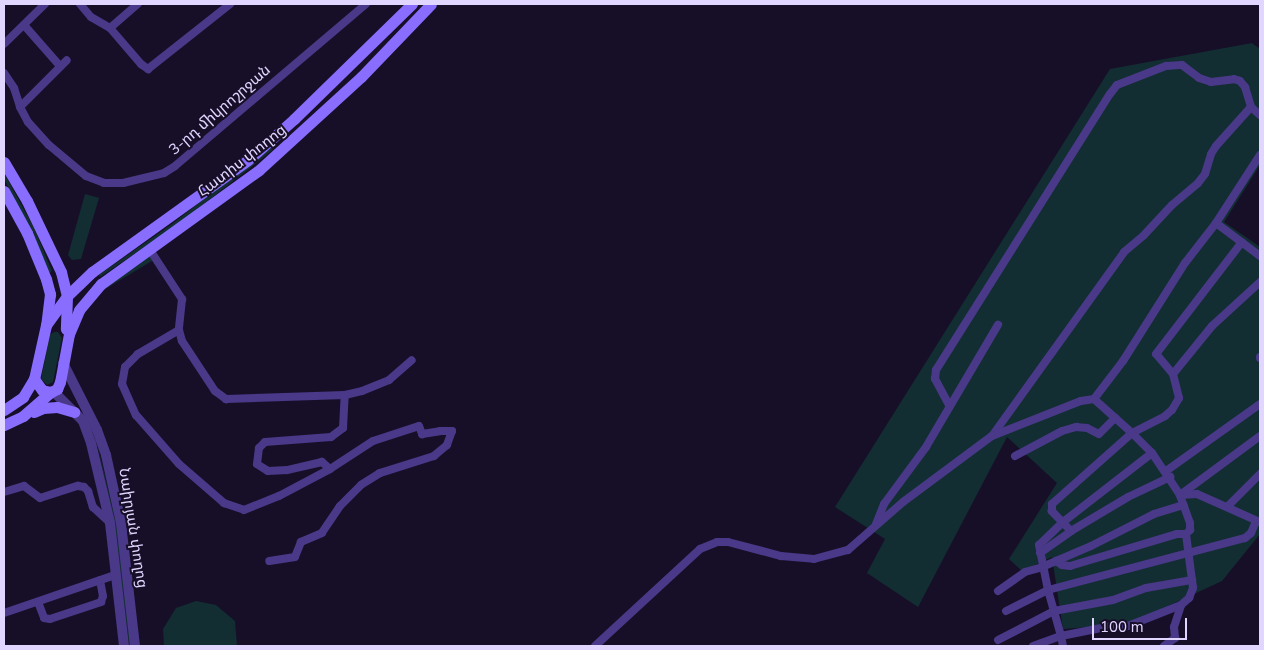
<!DOCTYPE html>
<meta charset="utf-8">
<style>
body{margin:0}
#map{position:relative;width:1264px;height:650px;overflow:hidden;background:#170f28;font-family:"Nunito Sans","Noto Sans Armenian",sans-serif}
div>[style]{position:absolute}
[style*='--x']{left:calc(var(--x)*1px);top:calc(var(--y)*1px);width:calc(var(--w)*1px);rotate:calc(var(--a)*1deg)}
.green>*{inset:0;background:#122e32;transform-origin:0 0}
.minor>*{height:8px;margin:-4px;padding:0 4px;transform-origin:4px;border-radius:4px;background:#493988}
.tertiary>*{height:10px;margin:-5px;padding:0 5px;transform-origin:5px;border-radius:5px;background:#493988}
.secondary>*{height:11px;margin:-5.5px;padding:0 5.5px;transform-origin:5.5px;border-radius:5.5px;background:#896dff}
span{translate:-50% -50%;white-space:nowrap;text-align:center;line-height:1.15;-webkit-text-stroke:4px #170f28;paint-order:stroke}
.street-label{font-size:15px;color:#e1d6ff}
.frame{position:absolute;inset:0;border:5px solid #e1d6ff;pointer-events:none}
.scale{position:absolute;left:1092px;top:618px;width:95px;height:22px;box-sizing:border-box;border:2px solid #e1d6ff;border-top:0;padding-left:6px;font-size:15px;line-height:18px;white-space:nowrap;color:#e1d6ff;-webkit-text-stroke:4px #170f28;paint-order:stroke}
</style>
<div id="map">
<div class="green">
<i style="clip-path:polygon(1252px 43px,1260px 49px,1260px 165px,1224px 222px,1260px 247px,1260px 534px,1222px 581px,1129px 624px,1063px 629px,1052px 557px,1022px 571px,1009px 559px,1057px 483px,1007px 437px,918px 607px,867px 573px,885px 539px,835px 507px,1110px 69px)"></i>
<i style="clip-path:polygon(272px 146px,275px 148px,245px 172px,175px 226px,100px 277px,99px 275px,172px 224px)"></i>
<i style="clip-path:polygon(4px 173px,34px 228px,52px 271px,49px 273px,34px 236px,4px 179px)"></i>
<i style="clip-path:polygon(85px 194px,99px 198px,81px 259px,72px 260px,68px 255px)"></i>
<i style="left:150px;top:255px;width:6px;height:54px;rotate:59deg"></i>
<i style="clip-path:polygon(54px 332px,58px 332px,62px 338px,53px 382px,47px 385px,41px 379px,50px 335px)"></i>
<i style="clip-path:polygon(95px 434px,117px 527px,131px 646px,129px 646px,115px 528px)"></i>
<i style="clip-path:polygon(196px 601px,216px 605px,235px 621px,237px 646px,164px 646px,163px 629px,176px 608px)"></i>
</div>
<div class="minor">
<i style="--x:80;--y:4;--w:17;--a:50"></i>
<i style="--x:91;--y:17;--w:22;--a:30"></i>
<i style="--x:110;--y:28;--w:37;--a:-41"></i>
<i style="--x:24;--y:25;--w:55;--a:48.7"></i>
<i style="--x:110;--y:28;--w:48;--a:49.3"></i>
<i style="--x:141;--y:64;--w:9;--a:36"></i>
<i style="--x:148;--y:69;--w:105;--a:-38.4"></i>
<i style="--x:4;--y:44;--w:57;--a:-44.3"></i>
<i style="--x:4;--y:73;--w:18;--a:56"></i>
<i style="--x:14;--y:88;--w:20;--a:72"></i>
<i style="--x:20;--y:107;--w:17;--a:62"></i>
<i style="--x:28;--y:122;--w:31;--a:48"></i>
<i style="--x:49;--y:145;--w:48;--a:40"></i>
<i style="--x:86;--y:176;--w:19;--a:21"></i>
<i style="--x:104;--y:183;--w:19;--a:0"></i>
<i style="--x:123;--y:183;--w:42;--a:-13.7"></i>
<i style="--x:164;--y:173;--w:13;--a:-32"></i>
<i style="--x:175;--y:166;--w:250;--a:-40.3"></i>
<i style="--x:20;--y:107;--w:66;--a:-45"></i>
<i style="--x:1216;--y:223;--w:55;--a:36.9"></i>
<i style="--x:150;--y:250;--w:59;--a:56.9"></i>
<i style="--x:182;--y:299;--w:31;--a:96"></i>
<i style="--x:179;--y:330;--w:11;--a:75"></i>
<i style="--x:182;--y:341;--w:60;--a:56.6"></i>
<i style="--x:215;--y:391;--w:14;--a:36"></i>
<i style="--x:226;--y:399;--w:119;--a:-1.9"></i>
<i style="--x:345;--y:395;--w:17;--a:-13"></i>
<i style="--x:362;--y:391;--w:29;--a:-22"></i>
<i style="--x:389;--y:380;--w:30;--a:-41"></i>
<i style="--x:179;--y:330;--w:48;--a:149.7"></i>
<i style="--x:138;--y:354;--w:18;--a:135"></i>
<i style="--x:125;--y:367;--w:17;--a:100"></i>
<i style="--x:122;--y:384;--w:34;--a:66"></i>
<i style="--x:136;--y:415;--w:65;--a:48.7"></i>
<i style="--x:179;--y:464;--w:60;--a:40.9"></i>
<i style="--x:224;--y:503;--w:21;--a:19"></i>
<i style="--x:244;--y:510;--w:38;--a:-22"></i>
<i style="--x:279;--y:496;--w:58;--a:-27.9"></i>
<i style="--x:330;--y:469;--w:51;--a:-33.1"></i>
<i style="--x:373;--y:441;--w:48;--a:-18.1"></i>
<i style="--x:419;--y:426;--w:9;--a:69"></i>
<i style="--x:422;--y:434;--w:18;--a:-9"></i>
<i style="--x:440;--y:431;--w:12;--a:0"></i>
<i style="--x:452;--y:431;--w:15;--a:110"></i>
<i style="--x:447;--y:445;--w:17;--a:140"></i>
<i style="--x:434;--y:456;--w:57;--a:162.5"></i>
<i style="--x:380;--y:473;--w:22;--a:148"></i>
<i style="--x:361;--y:485;--w:30;--a:135"></i>
<i style="--x:340;--y:506;--w:32;--a:124"></i>
<i style="--x:322;--y:533;--w:23;--a:157"></i>
<i style="--x:301;--y:542;--w:16;--a:112"></i>
<i style="--x:295;--y:557;--w:26;--a:171"></i>
<i style="--x:1260;--y:358;--w:1;--a:-90"></i>
<i style="--x:1173;--y:374;--w:62;--a:-50.9"></i>
<i style="--x:1212;--y:326;--w:65;--a:-42.5"></i>
<i style="--x:1094;--y:399;--w:48;--a:-52.7"></i>
<i style="--x:1123;--y:361;--w:116;--a:-57.7"></i>
<i style="--x:1185;--y:263;--w:51;--a:-52.2"></i>
<i style="--x:1216;--y:223;--w:81;--a:-57.1"></i>
<i style="--x:949;--y:405;--w:30;--a:-118"></i>
<i style="--x:935;--y:379;--w:9;--a:-84"></i>
<i style="--x:936;--y:370;--w:326;--a:-57.8"></i>
<i style="--x:1110;--y:94;--w:11;--a:-52"></i>
<i style="--x:1117;--y:85;--w:53;--a:-21.2"></i>
<i style="--x:1166;--y:66;--w:16;--a:-4"></i>
<i style="--x:1182;--y:65;--w:21;--a:37"></i>
<i style="--x:1199;--y:78;--w:13;--a:18"></i>
<i style="--x:1211;--y:82;--w:23;--a:-7"></i>
<i style="--x:1234;--y:79;--w:6;--a:18"></i>
<i style="--x:1240;--y:81;--w:8;--a:50"></i>
<i style="--x:1245;--y:87;--w:21;--a:73"></i>
<i style="--x:1251;--y:107;--w:12;--a:42"></i>
<i style="--x:992;--y:436;--w:226;--a:-54.3"></i>
<i style="--x:1124;--y:252;--w:26;--a:-40"></i>
<i style="--x:1144;--y:235;--w:41;--a:-47"></i>
<i style="--x:1172;--y:205;--w:34;--a:-40"></i>
<i style="--x:1198;--y:183;--w:11;--a:-52"></i>
<i style="--x:1205;--y:174;--w:21;--a:-73"></i>
<i style="--x:1211;--y:154;--w:9;--a:-58"></i>
<i style="--x:1216;--y:146;--w:52;--a:-48.1"></i>
<i style="--x:1152;--y:453;--w:113;--a:142.2"></i>
<i style="--x:1063;--y:522;--w:33;--a:136"></i>
<i style="--x:1039;--y:545;--w:46;--a:78.7"></i>
<i style="--x:1048;--y:590;--w:48;--a:74.2"></i>
<i style="--x:1061;--y:636;--w:46;--a:-11.3"></i>
<i style="--x:1106;--y:627;--w:22;--a:-3"></i>
<i style="--x:1128;--y:626;--w:57;--a:-21.6"></i>
<i style="--x:1181;--y:605;--w:11;--a:-41"></i>
<i style="--x:1189;--y:598;--w:11;--a:-68"></i>
<i style="--x:1193;--y:588;--w:54;--a:-97.4"></i>
<i style="--x:1186;--y:534;--w:6;--a:-45"></i>
<i style="--x:1190;--y:530;--w:7;--a:-90"></i>
<i style="--x:1190;--y:523;--w:30;--a:-110"></i>
<i style="--x:1180;--y:495;--w:99;--a:-36.4"></i>
<i style="--x:1015;--y:456;--w:53;--a:-28"></i>
<i style="--x:1062;--y:431;--w:15;--a:-16"></i>
<i style="--x:1076;--y:427;--w:11;--a:5"></i>
<i style="--x:1087;--y:428;--w:13;--a:27"></i>
<i style="--x:1099;--y:434;--w:23;--a:-45"></i>
<i style="--x:330;--y:469;--w:11;--a:-139"></i>
<i style="--x:322;--y:462;--w:36;--a:167"></i>
<i style="--x:287;--y:470;--w:19;--a:177"></i>
<i style="--x:268;--y:471;--w:13;--a:-148"></i>
<i style="--x:257;--y:464;--w:16;--a:-83"></i>
<i style="--x:259;--y:448;--w:8;--a:-45"></i>
<i style="--x:265;--y:442;--w:66;--a:-4.3"></i>
<i style="--x:331;--y:437;--w:15;--a:-37"></i>
<i style="--x:343;--y:428;--w:33;--a:-87"></i>
<i style="--x:1166;--y:471;--w:115;--a:-35.5"></i>
<i style="--x:4;--y:492;--w:21;--a:-17"></i>
<i style="--x:24;--y:486;--w:20;--a:37"></i>
<i style="--x:40;--y:498;--w:40;--a:-18"></i>
<i style="--x:78;--y:486;--w:6;--a:9"></i>
<i style="--x:84;--y:487;--w:6;--a:45"></i>
<i style="--x:88;--y:491;--w:17;--a:73"></i>
<i style="--x:93;--y:507;--w:23;--a:43"></i>
<i style="--x:1227;--y:507;--w:47;--a:-45"></i>
<i style="--x:876;--y:524;--w:22;--a:-68"></i>
<i style="--x:884;--y:504;--w:71;--a:-53.6"></i>
<i style="--x:926;--y:447;--w:142;--a:-59.5"></i>
<i style="--x:1071;--y:531;--w:66;--a:-30.8"></i>
<i style="--x:1128;--y:497;--w:47;--a:-25.5"></i>
<i style="--x:1040;--y:553;--w:38;--a:-35"></i>
<i style="--x:1071;--y:531;--w:28;--a:-134"></i>
<i style="--x:1052;--y:511;--w:7;--a:-90"></i>
<i style="--x:1052;--y:504;--w:107;--a:-41.6"></i>
<i style="--x:1132;--y:433;--w:37;--a:-27"></i>
<i style="--x:1165;--y:416;--w:9;--a:-41"></i>
<i style="--x:1172;--y:410;--w:14;--a:-60"></i>
<i style="--x:1179;--y:398;--w:25;--a:-104"></i>
<i style="--x:1173;--y:374;--w:26;--a:-130"></i>
<i style="--x:1156;--y:354;--w:141;--a:-52.5"></i>
<i style="--x:1056;--y:561;--w:7;--a:34"></i>
<i style="--x:1062;--y:565;--w:8;--a:7"></i>
<i style="--x:1070;--y:566;--w:112;--a:-16.7"></i>
<i style="--x:1177;--y:534;--w:9;--a:0"></i>
<i style="--x:998;--y:591;--w:33;--a:-35"></i>
<i style="--x:1025;--y:572;--w:18;--a:-16"></i>
<i style="--x:1042;--y:567;--w:53;--a:-23.2"></i>
<i style="--x:1091;--y:546;--w:71;--a:-26.9"></i>
<i style="--x:1154;--y:514;--w:31;--a:-17"></i>
<i style="--x:38;--y:602;--w:17;--a:69"></i>
<i style="--x:44;--y:618;--w:6;--a:9"></i>
<i style="--x:50;--y:619;--w:54;--a:-18.4"></i>
<i style="--x:101;--y:602;--w:6;--a:-72"></i>
<i style="--x:103;--y:596;--w:16;--a:-101"></i>
<i style="--x:1006;--y:611;--w:47;--a:-26.6"></i>
<i style="--x:1048;--y:590;--w:204;--a:-14.8"></i>
<i style="--x:1245;--y:538;--w:8;--a:-40"></i>
<i style="--x:1251;--y:533;--w:13;--a:-67"></i>
<i style="--x:4;--y:613;--w:117;--a:-18.9"></i>
<i style="--x:998;--y:640;--w:63;--a:-27.4"></i>
<i style="--x:1054;--y:611;--w:60;--a:-10.6"></i>
<i style="--x:1113;--y:600;--w:35;--a:-20"></i>
<i style="--x:1146;--y:588;--w:47;--a:-9.9"></i>
<i style="--x:595;--y:646;--w:143;--a:-42.7"></i>
<i style="--x:700;--y:549;--w:18;--a:-22"></i>
<i style="--x:717;--y:542;--w:11;--a:0"></i>
<i style="--x:728;--y:542;--w:55;--a:14.8"></i>
<i style="--x:781;--y:556;--w:33;--a:5"></i>
<i style="--x:814;--y:559;--w:35;--a:-15"></i>
<i style="--x:848;--y:550;--w:73;--a:-41.1"></i>
<i style="--x:903;--y:502;--w:111;--a:-36.6"></i>
<i style="--x:992;--y:436;--w:96;--a:-21.5"></i>
<i style="--x:1081;--y:401;--w:13;--a:-9"></i>
<i style="--x:1094;--y:399;--w:51;--a:41.8"></i>
<i style="--x:1132;--y:433;--w:28;--a:45"></i>
<i style="--x:1152;--y:453;--w:50;--a:56.3"></i>
<i style="--x:1180;--y:495;--w:17;--a:-3"></i>
<i style="--x:1197;--y:494;--w:69;--a:24"></i>
<i style="--x:1033;--y:646;--w:30;--a:-20"></i>
<i style="--x:1061;--y:636;--w:10;--a:79"></i>
<i style="--x:1164;--y:646;--w:14;--a:-36"></i>
<i style="--x:1175;--y:638;--w:11;--a:-95"></i>
<i style="--x:1174;--y:627;--w:23;--a:-72"></i>
</div>
<div class="tertiary">
<i style="--x:63;--y:363;--w:75;--a:63.1"></i>
<i style="--x:97;--y:430;--w:27;--a:70"></i>
<i style="--x:106;--y:455;--w:70;--a:77.6"></i>
<i style="--x:121;--y:523;--w:124;--a:83.5"></i>
<i style="--x:54;--y:392;--w:41;--a:45"></i>
<i style="--x:83;--y:421;--w:23;--a:70"></i>
<i style="--x:91;--y:443;--w:82;--a:76.6"></i>
<i style="--x:110;--y:523;--w:124;--a:83.5"></i>
</div>
<div class="secondary">
<i style="--x:4;--y:162;--w:45;--a:59.5"></i>
<i style="--x:27;--y:201;--w:79;--a:64.4"></i>
<i style="--x:61;--y:272;--w:25;--a:76"></i>
<i style="--x:67;--y:296;--w:33;--a:92"></i>
<i style="--x:4;--y:191;--w:48;--a:61.3"></i>
<i style="--x:27;--y:233;--w:50;--a:67.6"></i>
<i style="--x:46;--y:279;--w:16;--a:75"></i>
<i style="--x:50;--y:294;--w:31;--a:97"></i>
<i style="--x:46;--y:325;--w:55;--a:102.5"></i>
<i style="--x:34;--y:379;--w:14;--a:54"></i>
<i style="--x:42;--y:390;--w:9;--a:13"></i>
<i style="--x:51;--y:392;--w:7;--a:-27"></i>
<i style="--x:57;--y:389;--w:8;--a:-67"></i>
<i style="--x:60;--y:382;--w:49;--a:-79.4"></i>
<i style="--x:69;--y:334;--w:26;--a:-67"></i>
<i style="--x:79;--y:310;--w:34;--a:-50"></i>
<i style="--x:101;--y:284;--w:195;--a:-35.8"></i>
<i style="--x:259;--y:170;--w:138;--a:-42.4"></i>
<i style="--x:361;--y:77;--w:101;--a:-46.2"></i>
<i style="--x:46;--y:325;--w:36;--a:-54"></i>
<i style="--x:67;--y:296;--w:35;--a:-44"></i>
<i style="--x:92;--y:272;--w:192;--a:-35.7"></i>
<i style="--x:248;--y:160;--w:62;--a:-41.7"></i>
<i style="--x:294;--y:119;--w:165;--a:-44.3"></i>
<i style="--x:4;--y:410;--w:23;--a:-34"></i>
<i style="--x:23;--y:397;--w:21;--a:-59"></i>
<i style="--x:34;--y:412;--w:10;--a:-24"></i>
<i style="--x:43;--y:408;--w:14;--a:-4"></i>
<i style="--x:57;--y:407;--w:18;--a:16"></i>
<i style="--x:4;--y:425;--w:21;--a:-25"></i>
<i style="--x:23;--y:416;--w:37;--a:-41"></i>
</div>
<div class="street-label">
<span style="left:220px;top:110px;rotate:-41deg">3-րդ միկրոշրջան</span>
<span style="left:242px;top:161px;rotate:-38deg">Հատիս փողոց</span>
<span style="left:133px;top:528px;rotate:81deg">Նաիրյան փողոց</span>
</div>
<div class="frame"></div>
<div class="scale">100 m</div>
</div>
